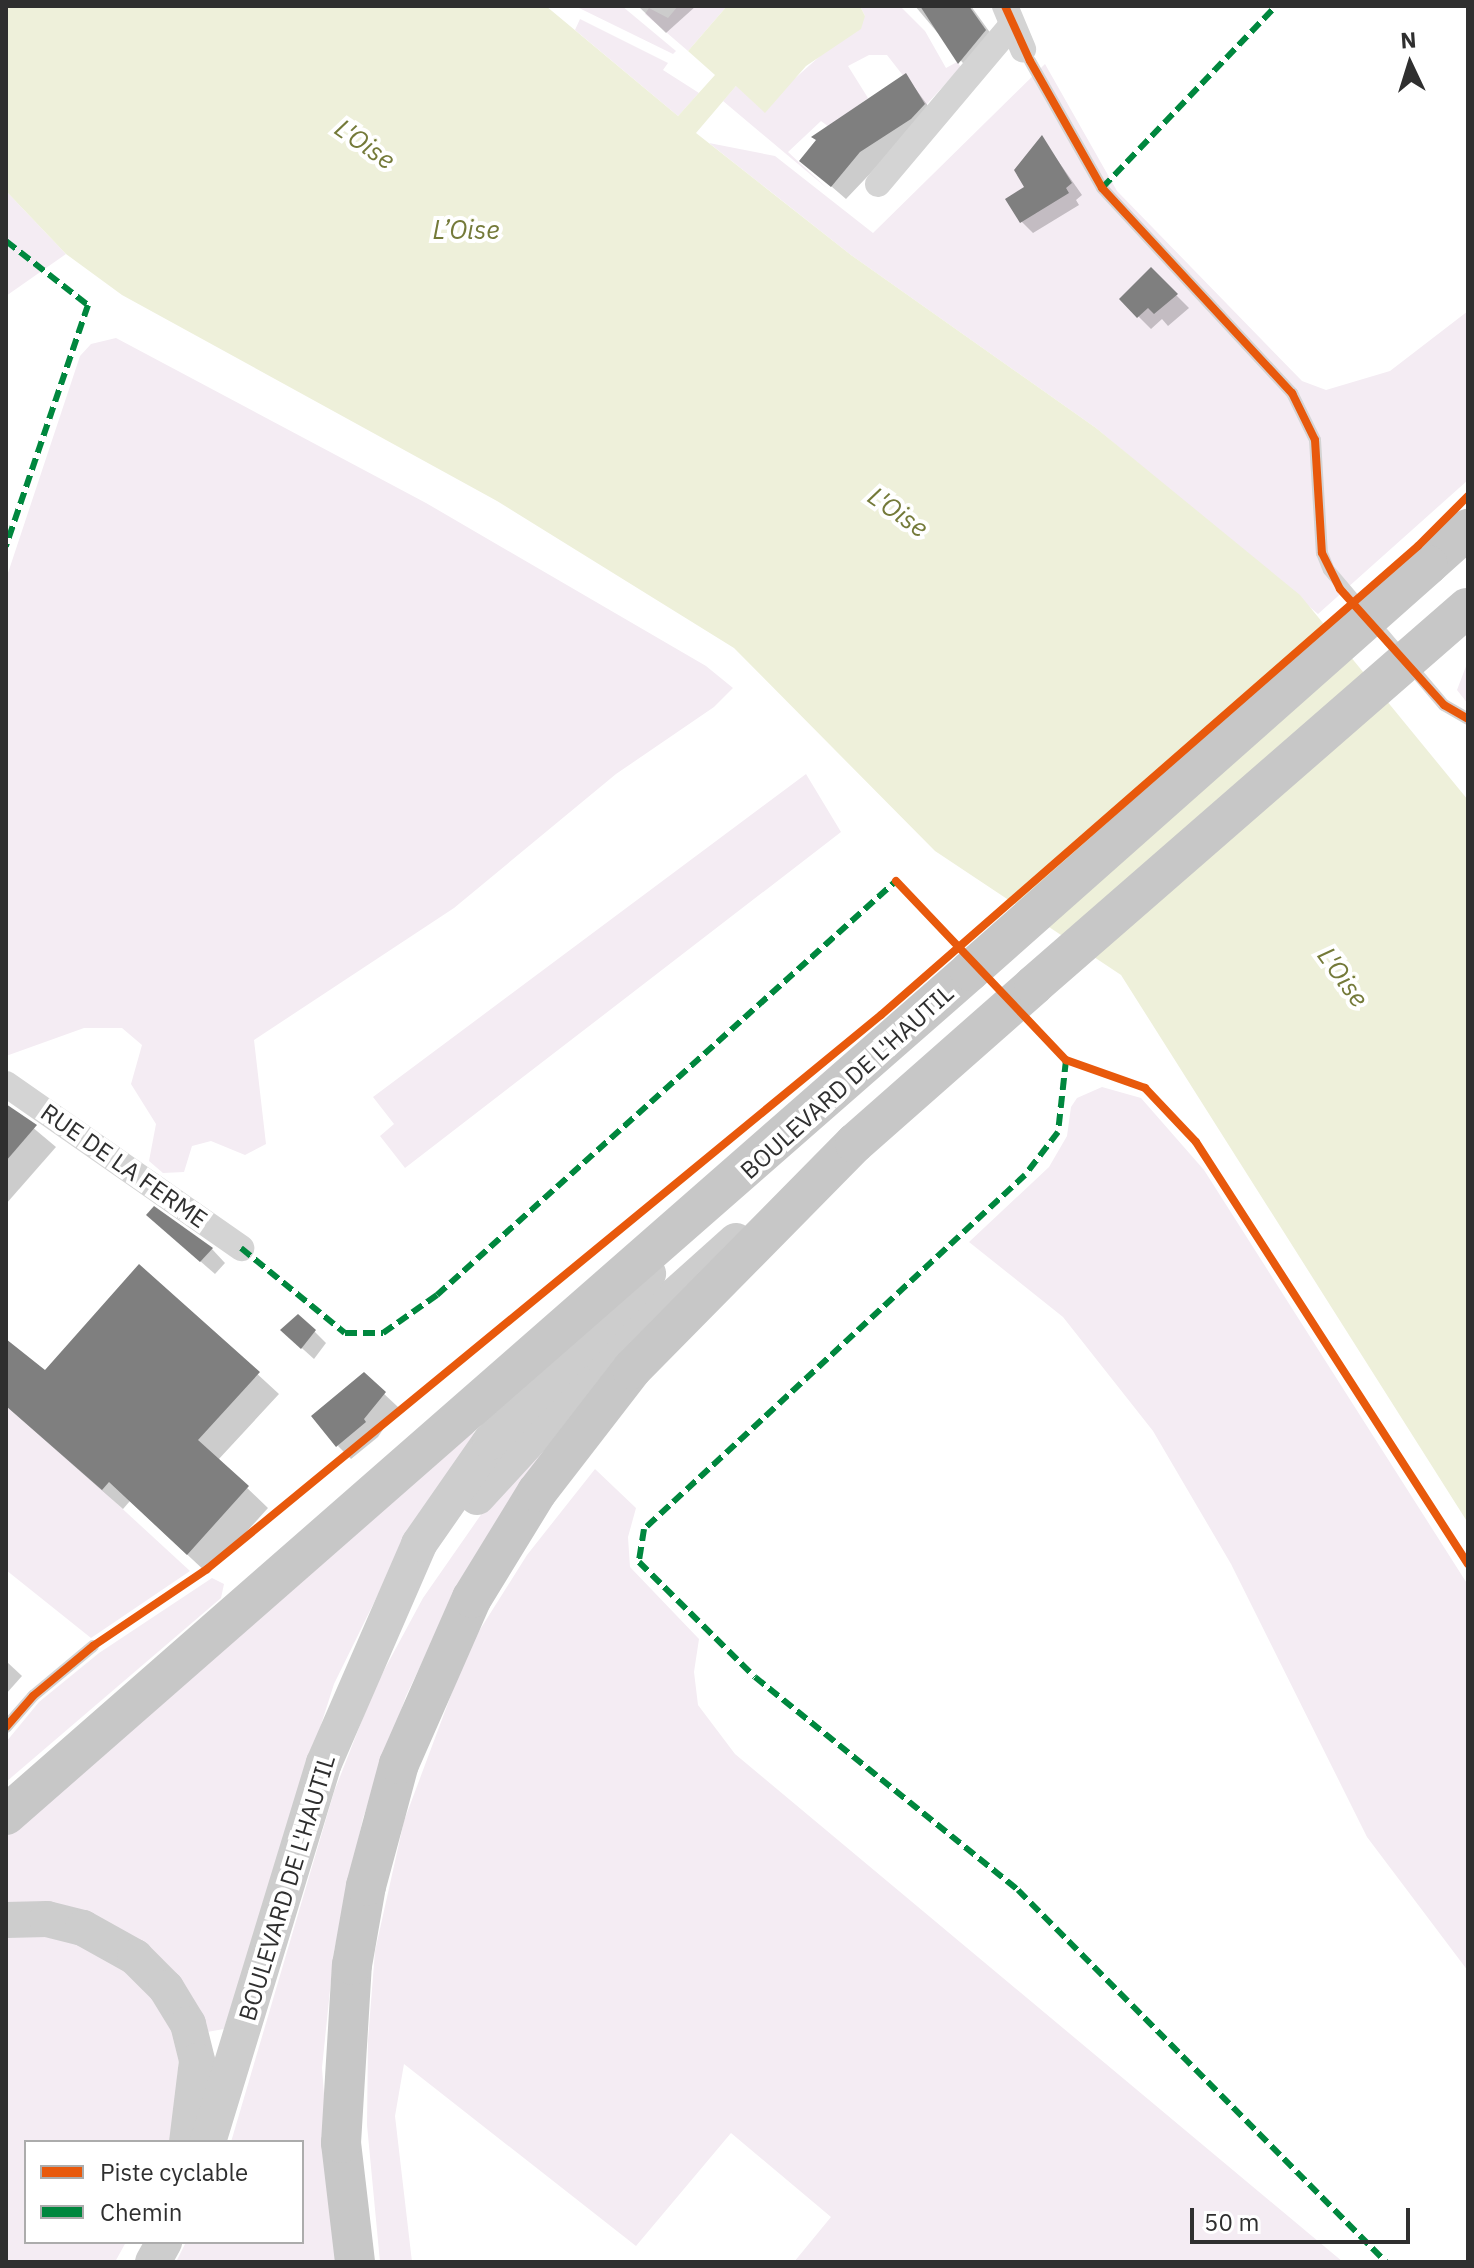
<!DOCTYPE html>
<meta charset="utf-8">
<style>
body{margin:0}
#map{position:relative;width:1474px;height:2268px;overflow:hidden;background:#fff;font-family:"IBM Plex Sans",sans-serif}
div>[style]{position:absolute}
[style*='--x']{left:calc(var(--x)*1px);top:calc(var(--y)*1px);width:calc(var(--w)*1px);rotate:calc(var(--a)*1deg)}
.green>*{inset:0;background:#f4ecf3}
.water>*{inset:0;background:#eef0da}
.shadow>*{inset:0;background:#0003}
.building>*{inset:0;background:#7f7f7f}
.service>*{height:12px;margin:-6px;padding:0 6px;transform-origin:6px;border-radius:6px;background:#d4d4d4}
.minor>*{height:26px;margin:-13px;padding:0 13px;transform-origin:13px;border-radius:13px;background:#d4d4d4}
.secondary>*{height:36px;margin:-18px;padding:0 18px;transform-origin:18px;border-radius:18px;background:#cdcdcd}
.primary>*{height:40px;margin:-20px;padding:0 20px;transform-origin:20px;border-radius:20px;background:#c7c7c7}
.primary-bridge>*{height:40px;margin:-20px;padding:0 20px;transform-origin:20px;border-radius:20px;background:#c7c7c7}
.quiet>*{height:6px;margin-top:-3px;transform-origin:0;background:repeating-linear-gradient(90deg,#00873e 0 12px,transparent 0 18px)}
.cycleway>*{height:8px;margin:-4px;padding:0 4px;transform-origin:4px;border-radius:4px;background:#e8590c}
span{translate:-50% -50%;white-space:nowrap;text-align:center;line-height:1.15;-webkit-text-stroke:8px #fff;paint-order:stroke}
.street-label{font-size:24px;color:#2f2f2f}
.water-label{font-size:26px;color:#747a39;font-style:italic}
.frame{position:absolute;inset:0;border:8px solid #2f2f2f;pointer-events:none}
.legend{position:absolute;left:24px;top:2140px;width:280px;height:104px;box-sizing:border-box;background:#fff;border:2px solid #acacac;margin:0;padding:10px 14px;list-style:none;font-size:24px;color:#2f2f2f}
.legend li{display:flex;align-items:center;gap:16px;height:40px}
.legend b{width:40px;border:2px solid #acacac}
.north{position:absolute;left:1370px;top:24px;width:80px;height:80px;-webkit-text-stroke:6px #fff;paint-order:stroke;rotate:356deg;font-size:22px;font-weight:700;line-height:32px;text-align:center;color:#2f2f2f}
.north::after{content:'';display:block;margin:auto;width:28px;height:36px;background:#2f2f2f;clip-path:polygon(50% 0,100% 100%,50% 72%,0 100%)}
.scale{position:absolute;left:1190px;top:2208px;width:220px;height:36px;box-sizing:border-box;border:4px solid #2f2f2f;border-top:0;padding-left:10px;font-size:24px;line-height:28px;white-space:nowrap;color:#2f2f2f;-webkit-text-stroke:6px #fff;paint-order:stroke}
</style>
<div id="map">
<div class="green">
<i style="clip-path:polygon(575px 6px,622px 6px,676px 51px,673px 54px)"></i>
<i style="clip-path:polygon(678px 6px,727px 6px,688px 51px,645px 14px,649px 8px,668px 18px)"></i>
<i style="clip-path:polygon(860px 6px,900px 6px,925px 31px,946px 68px,957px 62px,961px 67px,926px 105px,887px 55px,869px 55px,848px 66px,868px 98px,829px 127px,821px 121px,788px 152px,829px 190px,723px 101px,736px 86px,783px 89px,865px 16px)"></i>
<i style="clip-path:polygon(580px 19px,668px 63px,663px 70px,699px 93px,678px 116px,575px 30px)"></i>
<i style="clip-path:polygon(1045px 64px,1117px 191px,1302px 381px,1326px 390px,1390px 371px,1468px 311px,1468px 480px,1318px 614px,1096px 428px,851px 255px,709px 143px,775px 156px,873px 233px)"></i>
<i style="clip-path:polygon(6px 191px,66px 254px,6px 296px)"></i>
<i style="clip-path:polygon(116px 338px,426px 503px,706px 666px,733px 688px,714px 707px,616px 774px,454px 908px,254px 1040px,266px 1144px,245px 1155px,211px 1141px,192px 1146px,184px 1172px,163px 1173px,149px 1161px,156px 1124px,131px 1084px,142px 1045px,122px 1028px,84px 1028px,6px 1056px,6px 579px,80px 356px,91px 344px)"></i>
<i style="clip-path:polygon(1468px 661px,1468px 704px,1457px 690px)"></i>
<i style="clip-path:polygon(806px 774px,841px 832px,405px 1168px,380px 1136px,394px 1124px,373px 1097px)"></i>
<i style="clip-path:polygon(1102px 1087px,1141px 1098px,1204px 1170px,1468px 1585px,1468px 1971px,1367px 1837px,1231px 1564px,1153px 1431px,1063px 1317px,969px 1242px,1049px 1167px,1067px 1136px,1071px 1107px,1077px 1098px)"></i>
<i style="clip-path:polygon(593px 1382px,456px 1591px,406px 1696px,363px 1818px,334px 1951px,322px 2068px,337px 2262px,176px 2262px,186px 2242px,302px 2242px,302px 2142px,231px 2142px,334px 1792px,375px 1687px,423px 1598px,510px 1473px)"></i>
<i style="clip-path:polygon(6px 1406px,102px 1490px,190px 1571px,91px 1638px,6px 1570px)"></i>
<i style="clip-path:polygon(470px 1429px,479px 1438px,388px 1574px,334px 1684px,224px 2029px,207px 2032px,193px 2006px,6px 1906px,6px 1836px)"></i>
<i style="clip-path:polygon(595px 1469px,636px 1508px,628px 1537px,630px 1567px,699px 1639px,694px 1672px,698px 1705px,735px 1754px,1343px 2262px,794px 2262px,831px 2217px,731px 2133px,636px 2246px,404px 2064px,395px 2116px,412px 2262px,380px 2262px,367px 2125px,368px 2040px,375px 1951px,404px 1821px,469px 1647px,527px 1555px)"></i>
<i style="clip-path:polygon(212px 1578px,224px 1584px,221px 1598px,6px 1782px,6px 1742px,39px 1702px,99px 1653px)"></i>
<i style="clip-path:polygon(26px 1934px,74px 1940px,118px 1962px,153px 1998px,180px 2046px,172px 2142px,26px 2142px,26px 2242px,126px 2242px,115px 2262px,6px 2262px,6px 1937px)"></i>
</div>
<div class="water">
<i style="clip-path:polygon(6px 6px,546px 6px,678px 116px,715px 75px,688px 51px,727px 6px,860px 6px,865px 16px,861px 29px,806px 66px,765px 113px,736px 86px,696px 133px,851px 255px,1096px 428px,1300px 595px,1468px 800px,1468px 1523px,1121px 975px,935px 851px,734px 648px,497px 501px,122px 295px,66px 254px,6px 191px)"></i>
</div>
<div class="shadow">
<i style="clip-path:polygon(638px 6px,696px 6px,666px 33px)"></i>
<i style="clip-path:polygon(915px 6px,971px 6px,999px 45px,973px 75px)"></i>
<i style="clip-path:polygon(906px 76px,937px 118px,885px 158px,846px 199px,802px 161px)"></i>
<i style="clip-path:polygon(1042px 138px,1082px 195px,1076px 200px,1079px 205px,1033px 233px,1021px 221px)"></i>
<i style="clip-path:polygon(1151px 270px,1189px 308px,1168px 326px,1162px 319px,1151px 329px,1121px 299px)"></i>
<i style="clip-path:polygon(6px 1105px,56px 1147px,6px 1204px)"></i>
<i style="clip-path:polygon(154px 1209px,212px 1249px,225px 1263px,215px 1274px,162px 1228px)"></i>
<i style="clip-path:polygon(140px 1266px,279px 1394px,218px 1460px,268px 1508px,208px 1574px,130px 1501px,123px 1509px,6px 1406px,6px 1341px,45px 1373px)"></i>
<i style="clip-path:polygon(314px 1331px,326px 1343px,314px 1359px,294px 1341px)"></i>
<i style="clip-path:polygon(364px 1375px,398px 1407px,378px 1437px,351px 1459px,338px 1446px)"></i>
<i style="clip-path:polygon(6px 1661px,22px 1676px,6px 1694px)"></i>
</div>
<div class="building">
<i style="clip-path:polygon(920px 6px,969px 6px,986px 30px,958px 64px)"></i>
<i style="clip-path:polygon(906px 73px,925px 104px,911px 119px,860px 152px,831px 187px,799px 161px,816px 140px,811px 137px)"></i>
<i style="clip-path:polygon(1042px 135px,1072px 183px,1066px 188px,1069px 193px,1020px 223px,1005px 199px,1024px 187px,1014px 170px)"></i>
<i style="clip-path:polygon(1151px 267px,1178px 294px,1154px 314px,1148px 308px,1137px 318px,1119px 299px)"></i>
<i style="clip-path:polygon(6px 1104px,37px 1125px,6px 1161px)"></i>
<i style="clip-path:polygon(154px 1206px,213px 1248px,200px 1262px,146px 1215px)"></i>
<i style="clip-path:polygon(139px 1264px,260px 1372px,198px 1440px,249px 1486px,187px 1555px,109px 1482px,102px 1490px,6px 1406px,6px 1339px,45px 1370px)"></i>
<i style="clip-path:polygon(298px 1314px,316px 1330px,301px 1349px,280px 1330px)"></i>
<i style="clip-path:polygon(364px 1372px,386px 1392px,364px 1419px,366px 1422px,336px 1447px,311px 1416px)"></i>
</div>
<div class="service">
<i style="--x:1030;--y:61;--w:146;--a:60.4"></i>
<i style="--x:1102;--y:188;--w:280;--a:47.2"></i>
<i style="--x:1292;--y:393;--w:52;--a:63.9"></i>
<i style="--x:1315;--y:440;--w:113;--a:86.5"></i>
<i style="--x:1322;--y:553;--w:18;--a:68"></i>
<i style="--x:1329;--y:570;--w:177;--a:49.6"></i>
<i style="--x:1444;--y:705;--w:28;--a:30"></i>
<i style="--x:6;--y:1727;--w:41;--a:-48.9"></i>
<i style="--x:33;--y:1696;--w:78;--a:-39.8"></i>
</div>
<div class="minor">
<i style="--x:1005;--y:6;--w:47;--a:67.3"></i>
<i style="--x:878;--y:184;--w:208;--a:-49.9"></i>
<i style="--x:6;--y:1084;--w:287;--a:34.9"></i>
</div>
<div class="secondary">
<i style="--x:477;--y:1497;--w:188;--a:-47.4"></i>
<i style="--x:604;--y:1359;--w:177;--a:-41.8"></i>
<i style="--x:6;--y:1920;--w:41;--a:-1.4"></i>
<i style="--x:47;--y:1919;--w:37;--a:14"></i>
<i style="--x:83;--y:1928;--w:60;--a:29.1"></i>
<i style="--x:135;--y:1957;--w:44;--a:45"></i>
<i style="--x:166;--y:1988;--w:42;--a:58.6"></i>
<i style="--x:188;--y:2024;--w:38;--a:76"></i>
<i style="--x:197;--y:2061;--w:82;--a:97"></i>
<i style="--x:208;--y:2142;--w:396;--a:-73"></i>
<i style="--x:324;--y:1763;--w:239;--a:-66.5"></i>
<i style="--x:419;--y:1544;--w:124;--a:-55.2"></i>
<i style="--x:490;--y:1442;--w:231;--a:-46.8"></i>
<i style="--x:153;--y:2262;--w:23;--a:-61"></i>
</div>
<div class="primary">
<i style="--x:1428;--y:565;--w:54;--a:-42"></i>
<i style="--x:6;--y:1815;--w:1281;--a:-41.2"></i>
<i style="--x:355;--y:2262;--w:120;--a:-96.7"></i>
<i style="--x:341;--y:2143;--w:178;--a:-86.5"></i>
<i style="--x:352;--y:1965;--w:80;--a:-80"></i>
<i style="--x:366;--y:1886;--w:126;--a:-74.9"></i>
<i style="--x:399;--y:1764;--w:181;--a:-66.3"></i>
<i style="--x:472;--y:1598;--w:124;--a:-58.5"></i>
<i style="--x:537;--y:1492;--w:155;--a:-52.3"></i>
<i style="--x:632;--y:1369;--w:317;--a:-45.4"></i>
<i style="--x:855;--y:1143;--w:239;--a:-41.4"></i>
</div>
<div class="primary-bridge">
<i style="--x:970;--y:971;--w:612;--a:-41.56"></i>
<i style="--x:1034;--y:985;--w:574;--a:-41.05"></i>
</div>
<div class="quiet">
<i style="--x:1102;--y:188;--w:252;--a:-46.3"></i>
<i style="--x:6;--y:241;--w:104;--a:38"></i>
<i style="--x:88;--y:305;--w:255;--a:108.8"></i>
<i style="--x:1066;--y:1060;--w:72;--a:96.3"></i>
<i style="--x:1058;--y:1132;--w:54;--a:127.5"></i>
<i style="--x:1025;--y:1175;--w:520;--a:137.1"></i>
<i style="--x:644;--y:1529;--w:33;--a:99"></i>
<i style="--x:639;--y:1562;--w:163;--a:44.8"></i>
<i style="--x:755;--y:1677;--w:338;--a:39"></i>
<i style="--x:1018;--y:1890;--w:523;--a:45.31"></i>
<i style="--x:241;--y:1248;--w:134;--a:39.3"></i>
<i style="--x:345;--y:1333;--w:38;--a:0"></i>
<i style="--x:383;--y:1333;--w:66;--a:-35.1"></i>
<i style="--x:437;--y:1295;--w:618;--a:-42.05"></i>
</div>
<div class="cycleway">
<i style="--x:1005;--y:6;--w:60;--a:65.6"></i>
<i style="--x:1030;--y:61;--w:146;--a:60.4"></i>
<i style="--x:1102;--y:188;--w:280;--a:47.2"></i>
<i style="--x:1292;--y:393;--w:52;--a:63.9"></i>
<i style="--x:1315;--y:440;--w:113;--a:86.5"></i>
<i style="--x:1322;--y:553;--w:40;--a:63.4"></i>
<i style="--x:1340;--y:589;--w:156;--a:48.1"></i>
<i style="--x:1444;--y:705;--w:28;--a:30"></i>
<i style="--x:896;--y:881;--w:247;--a:46.5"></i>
<i style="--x:1066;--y:1060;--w:84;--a:19.5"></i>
<i style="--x:1145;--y:1088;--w:74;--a:46.6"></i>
<i style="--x:1196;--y:1142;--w:502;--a:57.2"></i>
<i style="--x:6;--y:1727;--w:41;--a:-48.9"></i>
<i style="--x:33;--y:1696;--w:78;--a:-39.8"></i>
<i style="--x:93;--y:1646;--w:138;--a:-34"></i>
<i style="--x:207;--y:1569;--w:872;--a:-39.42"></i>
<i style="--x:881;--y:1015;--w:713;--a:-41.13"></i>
<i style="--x:1418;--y:546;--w:71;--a:-45"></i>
</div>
<div class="street-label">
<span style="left:847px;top:1082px;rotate:-42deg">BOULEVARD DE L'HAUTIL</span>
<span style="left:124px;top:1166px;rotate:35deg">RUE DE LA FERME</span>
<span style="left:287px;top:1888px;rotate:-73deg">BOULEVARD DE L'HAUTIL</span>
</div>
<div class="water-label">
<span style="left:365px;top:144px;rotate:35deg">L'Oise</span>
<span style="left:466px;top:230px">L’Oise</span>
<span style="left:898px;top:512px;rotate:35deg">L'Oise</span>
<span style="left:1343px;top:977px;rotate:54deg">L'Oise</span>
</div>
<div class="frame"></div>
<ul class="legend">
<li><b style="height:10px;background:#e8590c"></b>Piste cyclable</li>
<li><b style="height:10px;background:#00873e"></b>Chemin</li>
</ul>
<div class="north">N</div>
<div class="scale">50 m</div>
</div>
